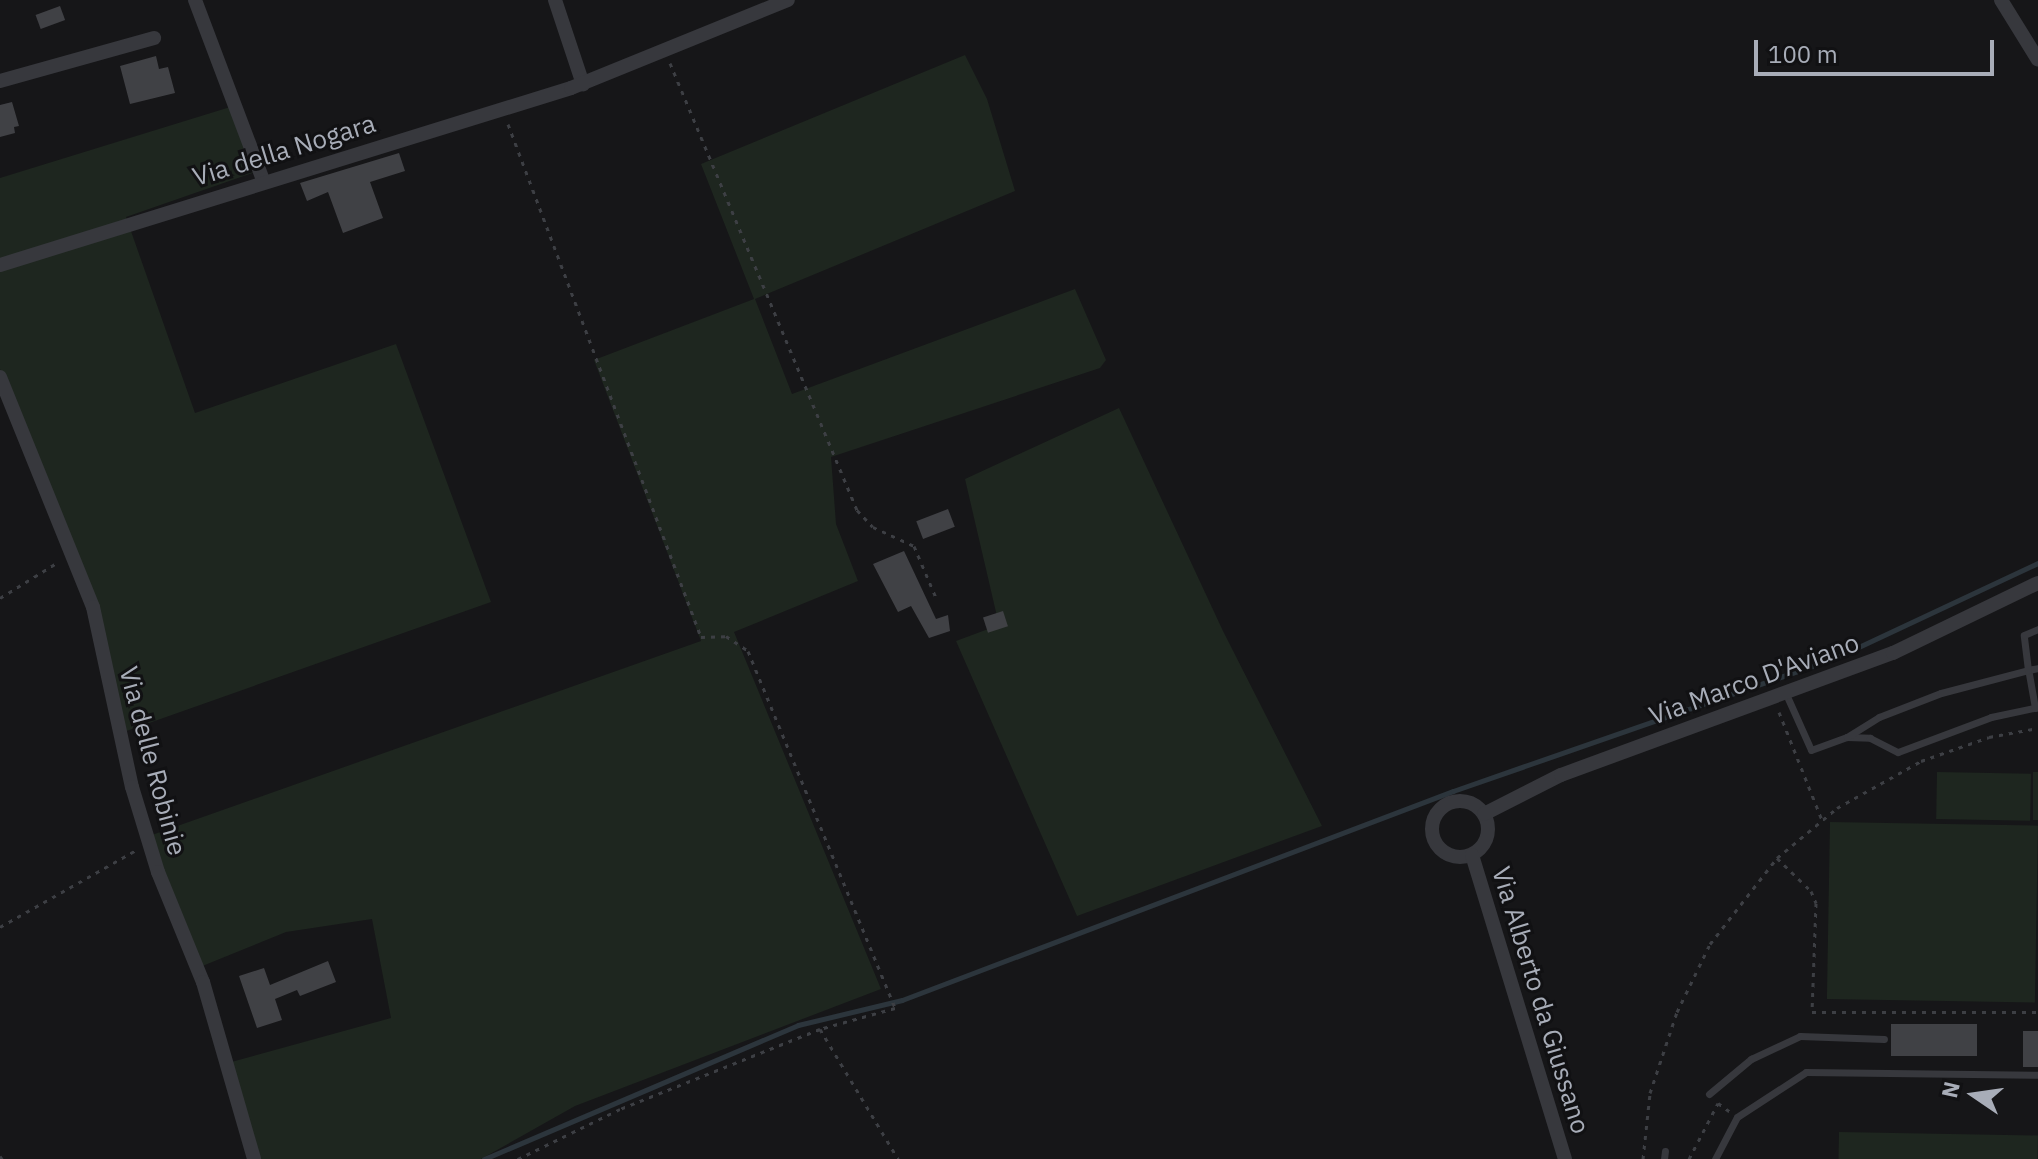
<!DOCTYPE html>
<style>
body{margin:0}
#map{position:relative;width:2038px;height:1159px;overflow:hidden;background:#161618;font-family:"IBM Plex Sans",sans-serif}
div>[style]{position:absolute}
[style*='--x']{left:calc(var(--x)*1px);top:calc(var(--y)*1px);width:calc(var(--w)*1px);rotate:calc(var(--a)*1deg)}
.green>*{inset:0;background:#1e261f;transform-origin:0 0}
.stream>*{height:5px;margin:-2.5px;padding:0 2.5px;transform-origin:2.5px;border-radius:2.5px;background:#2c353c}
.building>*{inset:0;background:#404145;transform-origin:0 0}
.path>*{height:3px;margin-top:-1.5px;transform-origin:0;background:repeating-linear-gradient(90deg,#3d3f44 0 4px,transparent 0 10px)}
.lane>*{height:7px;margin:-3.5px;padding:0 3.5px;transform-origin:3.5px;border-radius:3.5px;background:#37383d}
.street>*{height:14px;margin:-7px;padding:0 7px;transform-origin:7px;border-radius:7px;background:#37383d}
.street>.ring{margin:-7px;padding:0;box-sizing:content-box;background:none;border:14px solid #37383d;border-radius:50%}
span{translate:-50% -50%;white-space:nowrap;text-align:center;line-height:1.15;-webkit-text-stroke:6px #111113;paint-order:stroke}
.street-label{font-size:26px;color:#a8adb8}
.north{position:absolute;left:1934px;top:1055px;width:80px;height:80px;-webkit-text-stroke:6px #111113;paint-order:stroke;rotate:283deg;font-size:22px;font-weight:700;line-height:32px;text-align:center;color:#a8adb8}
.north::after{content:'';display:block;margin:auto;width:28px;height:36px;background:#a8adb8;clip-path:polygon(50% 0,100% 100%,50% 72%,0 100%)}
.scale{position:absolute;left:1754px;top:40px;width:240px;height:36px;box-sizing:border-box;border:4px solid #a8adb8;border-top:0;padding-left:10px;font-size:24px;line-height:28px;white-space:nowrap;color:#a8adb8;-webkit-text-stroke:6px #111113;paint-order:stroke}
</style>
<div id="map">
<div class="green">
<i style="clip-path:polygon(965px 55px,987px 99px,1015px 191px,755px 299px,792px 394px,1075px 289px,1106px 360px,1100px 368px,831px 457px,836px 524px,858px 581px,734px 632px,881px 989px,575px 1106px,481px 1159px,254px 1159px,224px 1064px,391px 1018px,372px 919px,286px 932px,195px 969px,149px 836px,701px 641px,594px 360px,754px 299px,701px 164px)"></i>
<i style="clip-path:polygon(240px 104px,258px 171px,126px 217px,195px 413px,396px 344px,491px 602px,118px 734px,81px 565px,0 369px,0 178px)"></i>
<i style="clip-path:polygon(1119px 408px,1223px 631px,1322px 826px,1077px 916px,956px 641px,999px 625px,965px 479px)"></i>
<i style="left:1937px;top:772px;width:94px;height:47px;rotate:1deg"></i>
<i style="left:2033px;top:772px;width:5px;height:48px"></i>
<i style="left:1830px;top:822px;width:208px;height:177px;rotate:1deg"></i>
<i style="left:1839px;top:1132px;width:199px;height:27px;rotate:1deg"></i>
</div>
<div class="stream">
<i style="--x:484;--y:1159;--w:341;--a:-23.1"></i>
<i style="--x:798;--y:1025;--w:107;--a:-13.5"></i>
<i style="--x:902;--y:1000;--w:589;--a:-20.77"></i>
<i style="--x:1453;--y:791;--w:402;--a:-19.2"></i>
<i style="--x:1833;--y:659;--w:226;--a:-25.1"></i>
</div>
<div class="building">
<i style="left:60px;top:6px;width:15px;height:26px;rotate:70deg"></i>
<i style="clip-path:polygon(156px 56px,159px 69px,168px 67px,175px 93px,130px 104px,120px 66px)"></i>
<i style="clip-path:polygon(12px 102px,19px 126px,14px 127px,15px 133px,0 137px,0 105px)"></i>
<i style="clip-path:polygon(399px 153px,405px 171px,370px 182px,383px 218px,343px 233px,328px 192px,307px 201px,300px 183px)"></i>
<i style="left:948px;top:509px;width:19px;height:34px;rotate:69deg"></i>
<i style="clip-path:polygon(904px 551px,936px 619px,948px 615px,950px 631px,929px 638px,911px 606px,898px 612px,873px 564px)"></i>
<i style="left:1003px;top:611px;width:16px;height:21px;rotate:72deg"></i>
<i style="clip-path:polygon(328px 961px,336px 982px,300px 996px,297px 990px,275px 999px,282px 1020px,257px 1028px,239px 976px,264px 968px,270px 985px)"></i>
<i style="left:1891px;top:1024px;width:86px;height:32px"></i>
<i style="left:2023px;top:1031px;width:15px;height:36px"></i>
</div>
<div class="path">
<i style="--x:670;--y:63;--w:485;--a:67.3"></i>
<i style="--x:857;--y:510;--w:23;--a:47"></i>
<i style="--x:873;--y:527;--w:45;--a:24.9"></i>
<i style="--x:914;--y:546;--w:59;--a:66.9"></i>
<i style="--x:508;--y:124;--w:548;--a:69.38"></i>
<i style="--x:701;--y:637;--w:25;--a:-2"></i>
<i style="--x:726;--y:636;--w:27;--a:34"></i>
<i style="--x:748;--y:651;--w:386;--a:67.6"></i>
<i style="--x:895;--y:1008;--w:78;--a:164.4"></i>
<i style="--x:820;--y:1029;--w:215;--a:158.2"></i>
<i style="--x:620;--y:1109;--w:114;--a:153.9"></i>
<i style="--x:0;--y:598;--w:68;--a:-31.8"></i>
<i style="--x:1779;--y:712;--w:116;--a:68.3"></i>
<i style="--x:1777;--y:858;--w:47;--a:44.1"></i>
<i style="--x:1811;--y:891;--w:13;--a:67"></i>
<i style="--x:1816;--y:903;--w:109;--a:92.1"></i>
<i style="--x:1812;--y:1012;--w:226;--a:0"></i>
<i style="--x:0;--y:927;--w:156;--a:-29.5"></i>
<i style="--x:820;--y:1029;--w:152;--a:59"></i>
<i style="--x:0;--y:1156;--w:4;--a:56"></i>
<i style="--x:1643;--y:1159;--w:66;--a:-83.9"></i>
<i style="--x:1650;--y:1093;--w:85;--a:-71.6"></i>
<i style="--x:1677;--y:1012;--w:76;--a:-64.1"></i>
<i style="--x:1710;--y:944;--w:109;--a:-52.1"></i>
<i style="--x:1777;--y:858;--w:78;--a:-39.8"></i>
<i style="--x:1837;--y:808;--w:96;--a:-29.2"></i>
<i style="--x:1921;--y:761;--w:72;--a:-19.4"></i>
<i style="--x:1989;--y:737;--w:50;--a:-10.4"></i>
<i style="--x:1689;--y:1159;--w:63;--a:-62.6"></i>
<i style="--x:1718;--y:1103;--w:14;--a:36"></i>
</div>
<div class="lane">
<i style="--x:1786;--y:694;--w:61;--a:65.9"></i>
<i style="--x:1811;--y:750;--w:38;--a:-20"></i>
<i style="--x:1847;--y:737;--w:23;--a:2"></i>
<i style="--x:1870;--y:738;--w:31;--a:27"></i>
<i style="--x:1898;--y:752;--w:99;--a:-20.6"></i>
<i style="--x:1991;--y:717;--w:48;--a:-12"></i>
<i style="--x:2035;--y:708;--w:39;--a:-100"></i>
<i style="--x:2028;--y:670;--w:10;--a:-11"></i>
<i style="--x:1847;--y:737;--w:38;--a:-32"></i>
<i style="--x:1879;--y:717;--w:66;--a:-21.2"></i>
<i style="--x:1941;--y:693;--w:90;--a:-14.8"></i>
<i style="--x:2028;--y:670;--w:35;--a:-97"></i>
<i style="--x:2024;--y:635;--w:15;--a:-23"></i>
<i style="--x:1709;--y:1094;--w:55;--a:-39.8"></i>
<i style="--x:1751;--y:1059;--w:54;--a:-25.1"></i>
<i style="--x:1800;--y:1036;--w:84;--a:2"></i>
<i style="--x:1664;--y:1159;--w:8;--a:-83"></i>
<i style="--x:1715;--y:1159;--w:47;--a:-62.4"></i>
<i style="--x:1737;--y:1117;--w:82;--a:-33.1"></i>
<i style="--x:1806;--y:1072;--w:232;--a:0.7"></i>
</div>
<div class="street">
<i style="--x:195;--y:0;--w:192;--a:69.3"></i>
<i style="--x:555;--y:0;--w:89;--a:71.6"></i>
<i style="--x:2001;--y:0;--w:70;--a:58.3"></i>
<i style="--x:0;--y:81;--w:160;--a:-15.6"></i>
<i style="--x:0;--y:265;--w:598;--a:-17.22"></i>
<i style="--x:571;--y:88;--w:234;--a:-22.1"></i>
<i style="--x:0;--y:377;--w:248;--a:68"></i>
<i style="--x:93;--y:607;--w:184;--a:77.8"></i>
<i style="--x:132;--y:787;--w:89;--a:73"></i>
<i style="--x:158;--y:872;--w:119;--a:67.8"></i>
<i style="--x:203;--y:982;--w:184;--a:73.9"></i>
<i class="ring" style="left:1432px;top:801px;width:42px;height:42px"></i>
<i style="--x:1484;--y:814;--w:86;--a:-26.9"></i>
<i style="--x:1561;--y:775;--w:354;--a:-20.2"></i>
<i style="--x:1893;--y:653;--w:161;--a:-25.8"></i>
<i style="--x:1472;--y:855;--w:318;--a:73"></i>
</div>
<div class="street-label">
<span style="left:284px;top:150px;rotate:-17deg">Via della Nogara</span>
<span style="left:1754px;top:679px;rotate:-20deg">Via Marco D'Aviano</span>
<span style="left:153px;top:761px;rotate:75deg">Via delle Robinie</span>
<span style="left:1541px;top:1000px;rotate:73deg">Via Alberto da Giussano</span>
</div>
<div class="north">N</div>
<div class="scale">100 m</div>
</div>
